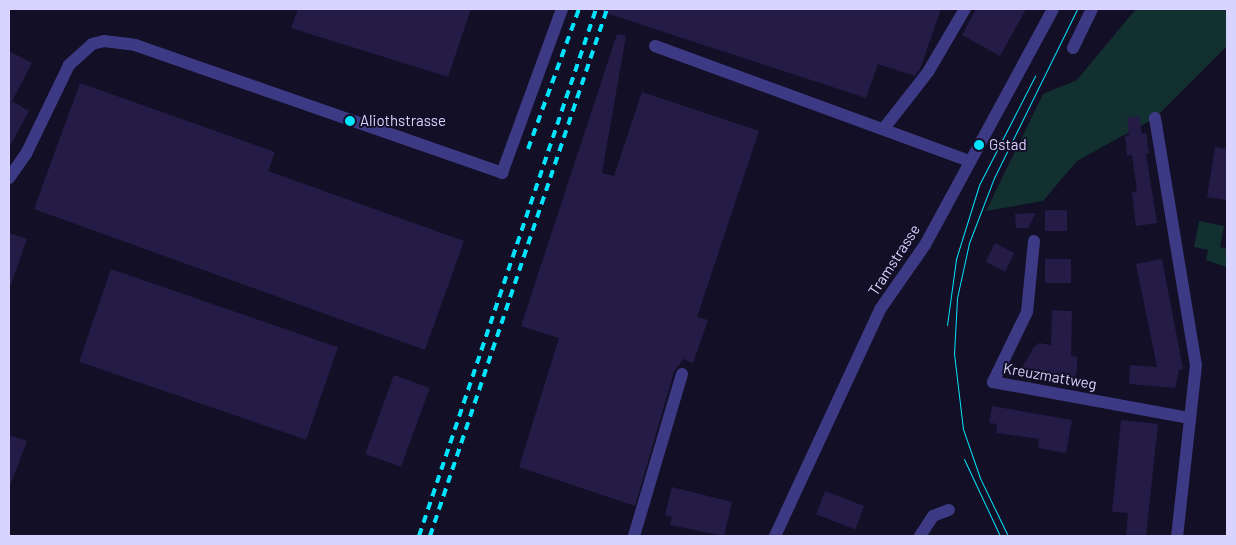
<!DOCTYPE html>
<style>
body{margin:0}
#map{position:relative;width:1236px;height:545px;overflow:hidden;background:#130f26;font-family:Barlow,sans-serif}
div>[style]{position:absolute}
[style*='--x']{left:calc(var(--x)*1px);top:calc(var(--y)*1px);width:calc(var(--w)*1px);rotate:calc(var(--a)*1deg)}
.green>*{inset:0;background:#12302f}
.building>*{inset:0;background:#241b47;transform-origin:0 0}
.minor>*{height:12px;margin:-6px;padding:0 6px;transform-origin:6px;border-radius:6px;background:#3d3a85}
.tram>*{height:1px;margin:-0.5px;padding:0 0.5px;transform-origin:0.5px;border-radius:0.5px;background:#00e5ff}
.rail>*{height:4px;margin-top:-2px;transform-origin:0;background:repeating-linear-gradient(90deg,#00e5ff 0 8px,transparent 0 14px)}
.dots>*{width:14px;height:14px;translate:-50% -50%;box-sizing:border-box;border:2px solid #130f26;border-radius:50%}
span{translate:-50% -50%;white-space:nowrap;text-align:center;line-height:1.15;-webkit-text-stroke:4px #130f26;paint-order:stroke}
.poi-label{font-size:15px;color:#d9d4ff}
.left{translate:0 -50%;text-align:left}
.street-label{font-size:15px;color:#d9d4ff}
.frame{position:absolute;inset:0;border:10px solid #d9d4ff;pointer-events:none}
</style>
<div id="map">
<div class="green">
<i style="clip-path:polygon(1136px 9px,1227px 9px,1227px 46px,1155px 118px,1077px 161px,1043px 201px,986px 211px,1043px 94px,1077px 80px)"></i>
<i style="clip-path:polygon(1199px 221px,1224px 226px,1220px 247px,1227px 249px,1226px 267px,1206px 260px,1208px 250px,1194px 247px)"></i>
</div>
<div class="building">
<i style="clip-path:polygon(298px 9px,471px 9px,448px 77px,291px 28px)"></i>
<i style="clip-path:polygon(603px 9px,941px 9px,920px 69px,915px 76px,878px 64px,866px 98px,603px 12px)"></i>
<i style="clip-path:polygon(976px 9px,1026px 9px,1000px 56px,962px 35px)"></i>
<i style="clip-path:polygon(617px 34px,626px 36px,602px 173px,614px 176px,642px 92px,759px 131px,697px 317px,708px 320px,693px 363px,683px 359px,674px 372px,635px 506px,519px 467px,559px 338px,521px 326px)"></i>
<i style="clip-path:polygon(9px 51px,32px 63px,12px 101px,29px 111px,9px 148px)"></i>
<i style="clip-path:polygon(80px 83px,275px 152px,268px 171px,464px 241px,425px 350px,34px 209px)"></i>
<i style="clip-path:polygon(1139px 116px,1142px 134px,1146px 133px,1149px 153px,1146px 154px,1157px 223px,1136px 226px,1132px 192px,1137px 191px,1132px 155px,1127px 156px,1125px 136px,1129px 135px,1127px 118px)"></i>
<i style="clip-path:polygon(1215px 147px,1227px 149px,1227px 200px,1207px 197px)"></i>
<i style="left:1045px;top:210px;width:22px;height:21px"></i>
<i style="clip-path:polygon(1036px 213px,1028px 228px,1016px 228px,1015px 214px)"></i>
<i style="clip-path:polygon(9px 233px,27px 239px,11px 285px,9px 284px)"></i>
<i style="left:995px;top:243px;width:22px;height:21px;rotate:27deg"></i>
<i style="left:1045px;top:259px;width:26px;height:24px"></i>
<i style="clip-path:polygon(1162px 259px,1183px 369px,1179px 370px,1175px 388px,1129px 384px,1130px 365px,1157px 367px,1136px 264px)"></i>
<i style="left:111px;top:269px;width:240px;height:98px;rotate:19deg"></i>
<i style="clip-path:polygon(1052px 310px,1072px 311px,1071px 356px,1077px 357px,1077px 369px,1074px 386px,1021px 378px,1022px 368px,1034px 347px,1039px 343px,1051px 345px)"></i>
<i style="left:394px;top:375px;width:38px;height:84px;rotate:20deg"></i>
<i style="clip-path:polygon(992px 406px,1072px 420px,1066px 453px,1038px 448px,1039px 439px,996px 433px,997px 424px,989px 423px)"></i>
<i style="clip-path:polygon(1121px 420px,1158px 424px,1146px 536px,1126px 536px,1128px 513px,1112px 512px)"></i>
<i style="clip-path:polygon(9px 435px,27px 441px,10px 486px,9px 486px)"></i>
<i style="clip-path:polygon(672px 487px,732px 502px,724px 536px,670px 525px,672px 517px,665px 515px)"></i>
<i style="left:825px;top:491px;width:42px;height:25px;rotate:21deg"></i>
</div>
<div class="minor">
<i style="--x:655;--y:46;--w:335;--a:20.1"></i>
<i style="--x:1073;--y:48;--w:43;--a:-64"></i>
<i style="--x:1155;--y:118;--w:250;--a:80.6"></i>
<i style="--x:1196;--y:365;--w:172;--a:96.3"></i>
<i style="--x:885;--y:127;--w:70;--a:-52"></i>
<i style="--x:928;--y:72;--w:73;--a:-59.6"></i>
<i style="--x:9;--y:178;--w:29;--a:-55"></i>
<i style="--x:26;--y:154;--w:99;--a:-64.2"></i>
<i style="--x:69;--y:65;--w:31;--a:-42"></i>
<i style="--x:92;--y:44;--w:12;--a:-14"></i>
<i style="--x:104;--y:41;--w:31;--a:7"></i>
<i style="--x:135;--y:45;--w:389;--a:19.2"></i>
<i style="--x:502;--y:173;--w:175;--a:-69.9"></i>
<i style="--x:1034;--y:241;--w:71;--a:95.6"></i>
<i style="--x:1027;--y:312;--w:78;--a:115.9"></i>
<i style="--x:993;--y:382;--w:200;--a:10.4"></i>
<i style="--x:634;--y:536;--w:169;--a:-73.5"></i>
<i style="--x:775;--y:536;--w:251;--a:-65.1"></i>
<i style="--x:881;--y:308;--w:77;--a:-55.1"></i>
<i style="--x:925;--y:245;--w:268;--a:-61.5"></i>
<i style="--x:920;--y:536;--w:24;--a:-57"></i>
<i style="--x:933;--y:516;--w:17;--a:-21"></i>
</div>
<div class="tram">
<i style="--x:947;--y:325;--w:67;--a:-82.2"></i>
<i style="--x:956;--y:259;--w:77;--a:-72.7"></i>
<i style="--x:979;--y:185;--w:123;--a:-62.8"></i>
<i style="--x:964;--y:459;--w:85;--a:64.9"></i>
<i style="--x:1008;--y:536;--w:64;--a:-115.8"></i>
<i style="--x:980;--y:478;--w:52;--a:-109.1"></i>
<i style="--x:963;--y:429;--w:76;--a:-96.8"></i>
<i style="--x:954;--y:354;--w:56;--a:-86.9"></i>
<i style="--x:957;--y:298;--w:56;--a:-77.7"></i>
<i style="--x:969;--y:243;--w:70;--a:-69"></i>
<i style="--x:994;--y:178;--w:188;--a:-63.8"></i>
</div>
<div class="rail">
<i style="--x:528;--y:149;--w:149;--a:-70"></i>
<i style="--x:419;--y:536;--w:556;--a:-71.43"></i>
<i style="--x:430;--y:536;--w:556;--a:-71.43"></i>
</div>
<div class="dots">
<i style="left:350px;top:121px;background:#00e5ff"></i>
<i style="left:979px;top:145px;background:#00e5ff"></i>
</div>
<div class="poi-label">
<span class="left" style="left:360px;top:121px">Aliothstrasse</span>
<span class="left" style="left:989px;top:145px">Gstad</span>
</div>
<div class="street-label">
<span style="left:894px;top:260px;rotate:-57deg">Tramstrasse</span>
<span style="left:1050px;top:376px;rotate:10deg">Kreuzmattweg</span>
</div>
<div class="frame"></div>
</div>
